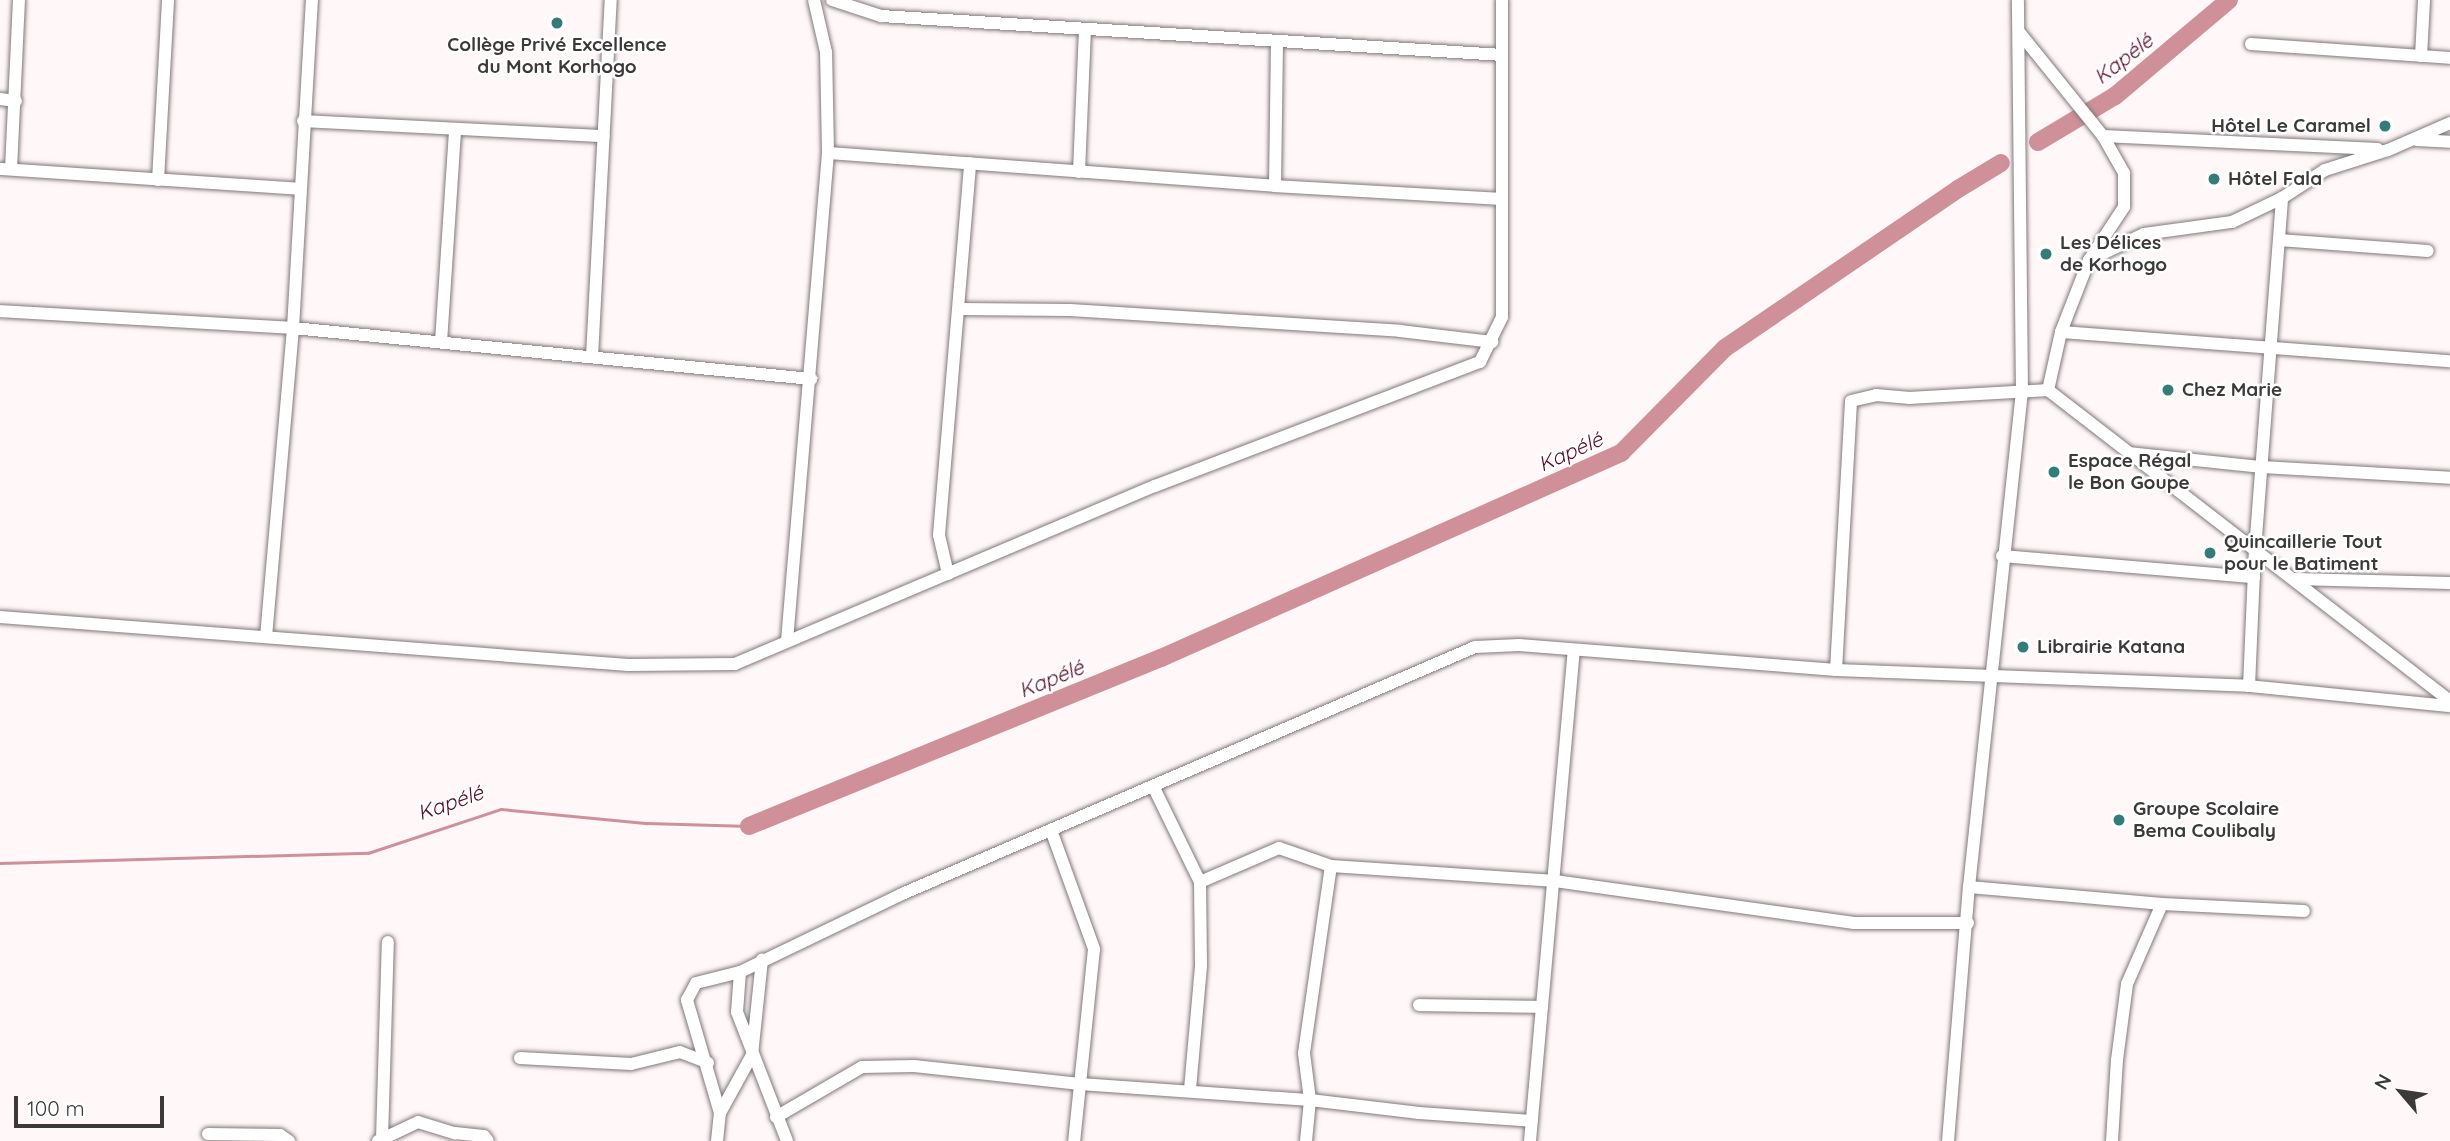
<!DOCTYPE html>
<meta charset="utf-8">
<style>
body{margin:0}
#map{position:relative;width:2450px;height:1141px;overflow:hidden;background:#fff7f8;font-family:Quicksand,sans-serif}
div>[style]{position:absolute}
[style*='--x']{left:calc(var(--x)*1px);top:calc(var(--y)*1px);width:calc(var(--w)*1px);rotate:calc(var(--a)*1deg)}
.stream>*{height:2.5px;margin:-1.25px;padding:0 1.25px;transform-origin:1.25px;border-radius:1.25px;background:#d0909a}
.river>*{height:18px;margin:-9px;padding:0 9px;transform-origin:9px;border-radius:9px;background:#d0909a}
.roads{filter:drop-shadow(0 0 2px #807879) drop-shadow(0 0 2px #807879)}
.minor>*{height:12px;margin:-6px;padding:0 6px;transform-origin:6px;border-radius:6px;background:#fff}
.dots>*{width:19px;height:19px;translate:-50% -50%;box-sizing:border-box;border:4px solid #fff;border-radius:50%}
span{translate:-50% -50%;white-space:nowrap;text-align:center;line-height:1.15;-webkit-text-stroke:5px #fff;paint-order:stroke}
.poi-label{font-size:19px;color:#3c3939;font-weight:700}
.right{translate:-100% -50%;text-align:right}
.left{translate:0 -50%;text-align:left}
.water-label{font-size:21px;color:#570823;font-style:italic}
.north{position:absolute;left:2366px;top:1057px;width:70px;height:70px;-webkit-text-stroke:5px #fff;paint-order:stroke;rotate:299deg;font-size:19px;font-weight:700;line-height:28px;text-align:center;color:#3c3939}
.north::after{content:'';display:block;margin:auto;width:24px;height:32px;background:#3c3939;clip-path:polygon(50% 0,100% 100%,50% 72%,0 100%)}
.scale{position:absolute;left:14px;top:1096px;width:150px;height:32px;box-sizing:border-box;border:4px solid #3c3939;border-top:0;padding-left:9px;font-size:21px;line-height:24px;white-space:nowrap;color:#3c3939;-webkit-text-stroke:5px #fff;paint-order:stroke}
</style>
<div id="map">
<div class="stream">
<i style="--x:0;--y:863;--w:368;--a:-1.6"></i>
<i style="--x:368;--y:853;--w:140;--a:-18.3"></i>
<i style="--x:501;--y:809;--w:147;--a:5.5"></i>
<i style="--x:647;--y:823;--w:102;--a:1.7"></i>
</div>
<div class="river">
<i style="--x:2038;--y:142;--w:90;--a:-30.9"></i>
<i style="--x:2115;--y:96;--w:149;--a:-40.1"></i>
<i style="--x:749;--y:826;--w:445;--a:-22.2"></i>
<i style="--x:1161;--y:658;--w:504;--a:-24.02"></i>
<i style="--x:1621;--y:453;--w:148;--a:-45.3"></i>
<i style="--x:1725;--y:348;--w:282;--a:-34.3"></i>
<i style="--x:1958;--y:189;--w:50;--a:-31.2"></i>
</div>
<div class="roads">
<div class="minor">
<i style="--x:832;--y:0;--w:52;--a:18.1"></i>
<i style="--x:881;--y:16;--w:622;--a:3.59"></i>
<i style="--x:2019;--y:32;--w:134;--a:51.1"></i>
<i style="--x:2103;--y:136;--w:43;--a:60.4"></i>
<i style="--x:2124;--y:173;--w:34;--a:90"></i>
<i style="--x:2124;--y:207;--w:64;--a:123.4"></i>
<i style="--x:2089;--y:260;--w:77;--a:111.3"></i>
<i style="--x:2061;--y:332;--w:59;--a:102.6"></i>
<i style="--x:2251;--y:44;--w:199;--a:4"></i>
<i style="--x:2421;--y:56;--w:56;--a:-86.9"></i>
<i style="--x:0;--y:99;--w:16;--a:7"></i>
<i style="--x:303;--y:121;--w:301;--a:2.9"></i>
<i style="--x:2103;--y:136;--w:275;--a:2.7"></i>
<i style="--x:2417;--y:140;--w:33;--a:3"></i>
<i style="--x:828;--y:153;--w:448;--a:4.2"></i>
<i style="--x:1275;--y:186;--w:226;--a:3.3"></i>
<i style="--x:0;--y:169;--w:301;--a:3.8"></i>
<i style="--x:11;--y:169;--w:169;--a:-87.3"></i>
<i style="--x:1079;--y:172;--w:143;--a:-87.6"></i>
<i style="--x:158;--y:180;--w:180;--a:-86.8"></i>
<i style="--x:1275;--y:186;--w:143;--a:-89.2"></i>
<i style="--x:2279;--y:240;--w:149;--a:4.2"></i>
<i style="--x:2089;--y:260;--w:61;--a:-25.3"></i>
<i style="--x:2144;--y:234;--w:89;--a:-7.8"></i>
<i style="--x:2232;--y:222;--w:55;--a:-25.6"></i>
<i style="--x:2282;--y:198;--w:51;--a:-33.1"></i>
<i style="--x:2325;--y:170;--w:66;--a:-17.6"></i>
<i style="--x:2388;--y:150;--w:68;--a:-23.5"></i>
<i style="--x:960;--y:309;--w:110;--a:0.5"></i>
<i style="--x:1070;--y:310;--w:331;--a:3.6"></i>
<i style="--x:1400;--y:331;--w:93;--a:6.8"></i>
<i style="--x:0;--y:311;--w:293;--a:3.3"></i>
<i style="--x:293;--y:328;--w:521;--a:5.62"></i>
<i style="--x:2061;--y:332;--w:390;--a:4.3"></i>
<i style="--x:441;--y:342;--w:213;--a:-86.2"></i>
<i style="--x:592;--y:357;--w:358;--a:-87"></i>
<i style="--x:2128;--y:453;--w:135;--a:6"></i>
<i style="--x:2262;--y:467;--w:188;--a:3.3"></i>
<i style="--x:2002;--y:556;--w:253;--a:4.8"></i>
<i style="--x:948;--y:574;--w:40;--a:-103"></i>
<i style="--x:939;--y:535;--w:373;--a:-85.2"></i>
<i style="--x:2295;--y:579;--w:155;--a:1.5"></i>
<i style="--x:0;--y:617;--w:630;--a:4.37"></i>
<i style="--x:628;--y:665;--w:107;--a:-0.5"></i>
<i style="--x:735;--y:664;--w:456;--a:-23"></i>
<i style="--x:1155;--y:486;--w:348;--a:-20.9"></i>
<i style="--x:1480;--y:362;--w:50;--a:-63.9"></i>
<i style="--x:1502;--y:317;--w:317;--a:-90"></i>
<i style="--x:266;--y:637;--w:310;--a:-85"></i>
<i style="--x:293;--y:328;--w:329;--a:-86.7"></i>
<i style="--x:787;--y:641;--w:490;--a:-85.2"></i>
<i style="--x:828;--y:153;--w:101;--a:-91.1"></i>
<i style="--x:826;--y:52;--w:53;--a:-103"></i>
<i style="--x:1836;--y:670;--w:269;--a:-86.8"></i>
<i style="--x:1851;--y:401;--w:26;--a:-13"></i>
<i style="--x:1876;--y:395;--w:34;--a:5"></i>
<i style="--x:1910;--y:398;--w:138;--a:-3.3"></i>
<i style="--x:2048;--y:390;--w:508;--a:37.73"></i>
<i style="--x:2249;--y:686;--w:136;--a:-87.5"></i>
<i style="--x:2255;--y:550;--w:353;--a:-85.6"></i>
<i style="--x:1153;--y:786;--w:107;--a:63.9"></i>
<i style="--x:1200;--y:882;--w:84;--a:89.3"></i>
<i style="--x:1201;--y:966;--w:124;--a:95.1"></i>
<i style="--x:1051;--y:830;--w:127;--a:70.1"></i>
<i style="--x:1094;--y:949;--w:193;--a:95.9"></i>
<i style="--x:1200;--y:882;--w:86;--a:-23.3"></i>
<i style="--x:1279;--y:848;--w:55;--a:19.1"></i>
<i style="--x:1331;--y:866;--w:225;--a:3.8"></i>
<i style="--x:1555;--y:881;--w:302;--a:8"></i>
<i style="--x:1854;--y:923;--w:114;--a:0"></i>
<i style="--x:1969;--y:887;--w:194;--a:5"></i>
<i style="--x:2162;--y:904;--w:142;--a:2.8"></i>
<i style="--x:740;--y:972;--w:40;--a:94.3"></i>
<i style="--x:737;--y:1012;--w:138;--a:68.8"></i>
<i style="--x:1419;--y:1005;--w:123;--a:0.9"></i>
<i style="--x:520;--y:1058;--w:111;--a:3.1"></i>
<i style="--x:631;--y:1064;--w:50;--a:-13.8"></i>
<i style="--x:680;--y:1052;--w:30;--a:21"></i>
<i style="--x:720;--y:1113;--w:66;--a:-61.1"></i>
<i style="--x:752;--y:1055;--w:96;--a:-84"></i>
<i style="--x:776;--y:1117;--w:99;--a:-30.2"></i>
<i style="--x:862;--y:1067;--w:52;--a:-1.1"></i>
<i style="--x:914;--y:1066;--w:167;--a:6.2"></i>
<i style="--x:1080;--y:1084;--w:231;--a:4"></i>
<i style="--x:1310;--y:1100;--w:110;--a:6.8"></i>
<i style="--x:1419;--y:1113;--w:113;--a:4"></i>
<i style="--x:208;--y:1134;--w:72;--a:0.8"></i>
<i style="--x:280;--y:1135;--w:11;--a:34"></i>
<i style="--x:382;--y:1139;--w:197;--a:-88.3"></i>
<i style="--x:378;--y:1141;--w:44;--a:-25.4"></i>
<i style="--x:418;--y:1122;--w:39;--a:17"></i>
<i style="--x:455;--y:1133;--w:29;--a:6"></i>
<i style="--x:484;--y:1136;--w:6;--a:51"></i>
<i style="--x:717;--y:1141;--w:28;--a:-84"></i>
<i style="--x:720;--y:1113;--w:118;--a:-106.3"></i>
<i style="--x:687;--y:1000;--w:19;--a:-62"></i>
<i style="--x:696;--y:983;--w:45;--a:-14"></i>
<i style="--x:740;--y:972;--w:180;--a:-25.7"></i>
<i style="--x:902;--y:894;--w:624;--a:-23.32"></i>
<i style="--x:1475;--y:647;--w:44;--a:-2.6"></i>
<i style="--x:1519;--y:645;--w:318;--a:4.5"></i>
<i style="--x:1836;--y:670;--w:413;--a:2.2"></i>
<i style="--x:2249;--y:686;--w:202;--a:5.7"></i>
<i style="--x:1306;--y:1141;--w:41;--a:-84.4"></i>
<i style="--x:1310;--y:1100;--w:47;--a:-97.3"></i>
<i style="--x:1304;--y:1053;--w:189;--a:-81.8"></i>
<i style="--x:1530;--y:1141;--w:492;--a:-84.9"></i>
<i style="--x:1948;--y:1141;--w:255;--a:-85.3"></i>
<i style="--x:1969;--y:887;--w:498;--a:-83.9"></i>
<i style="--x:2022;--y:392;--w:392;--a:-90.6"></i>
<i style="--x:2112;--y:1141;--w:81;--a:-86.5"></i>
<i style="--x:2117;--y:1060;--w:77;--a:-82.5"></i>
<i style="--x:2127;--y:984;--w:87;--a:-66.4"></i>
</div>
</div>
<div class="dots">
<i style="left:557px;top:23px;background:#347c77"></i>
<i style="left:2385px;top:126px;background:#347c77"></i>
<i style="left:2214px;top:179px;background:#347c77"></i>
<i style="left:2046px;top:254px;background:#347c77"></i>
<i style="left:2168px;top:390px;background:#347c77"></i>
<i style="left:2054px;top:472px;background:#347c77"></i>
<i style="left:2210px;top:553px;background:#347c77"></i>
<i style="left:2023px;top:647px;background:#347c77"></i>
<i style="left:2119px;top:820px;background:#347c77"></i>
</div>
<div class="poi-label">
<span style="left:557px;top:56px">Collège Privé Excellence<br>du Mont Korhogo</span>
<span class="right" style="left:2371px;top:126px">Hôtel Le Caramel</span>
<span class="left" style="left:2228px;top:179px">Hôtel Fala</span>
<span class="left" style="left:2060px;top:254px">Les Délices<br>de Korhogo</span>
<span class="left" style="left:2182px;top:390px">Chez Marie</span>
<span class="left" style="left:2068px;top:472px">Espace Régal<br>le Bon Goupe</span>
<span class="left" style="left:2224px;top:553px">Quincaillerie Tout<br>pour le Batiment</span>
<span class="left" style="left:2037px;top:647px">Librairie Katana</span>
<span class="left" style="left:2133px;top:820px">Groupe Scolaire<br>Bema Coulibaly</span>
</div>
<div class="water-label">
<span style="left:2123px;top:58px;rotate:-38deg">Kapélé</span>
<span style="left:1570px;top:451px;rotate:-24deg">Kapélé</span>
<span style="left:1051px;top:678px;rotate:-22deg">Kapélé</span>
<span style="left:450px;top:802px;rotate:-19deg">Kapélé</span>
</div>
<div class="north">N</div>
<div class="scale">100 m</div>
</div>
